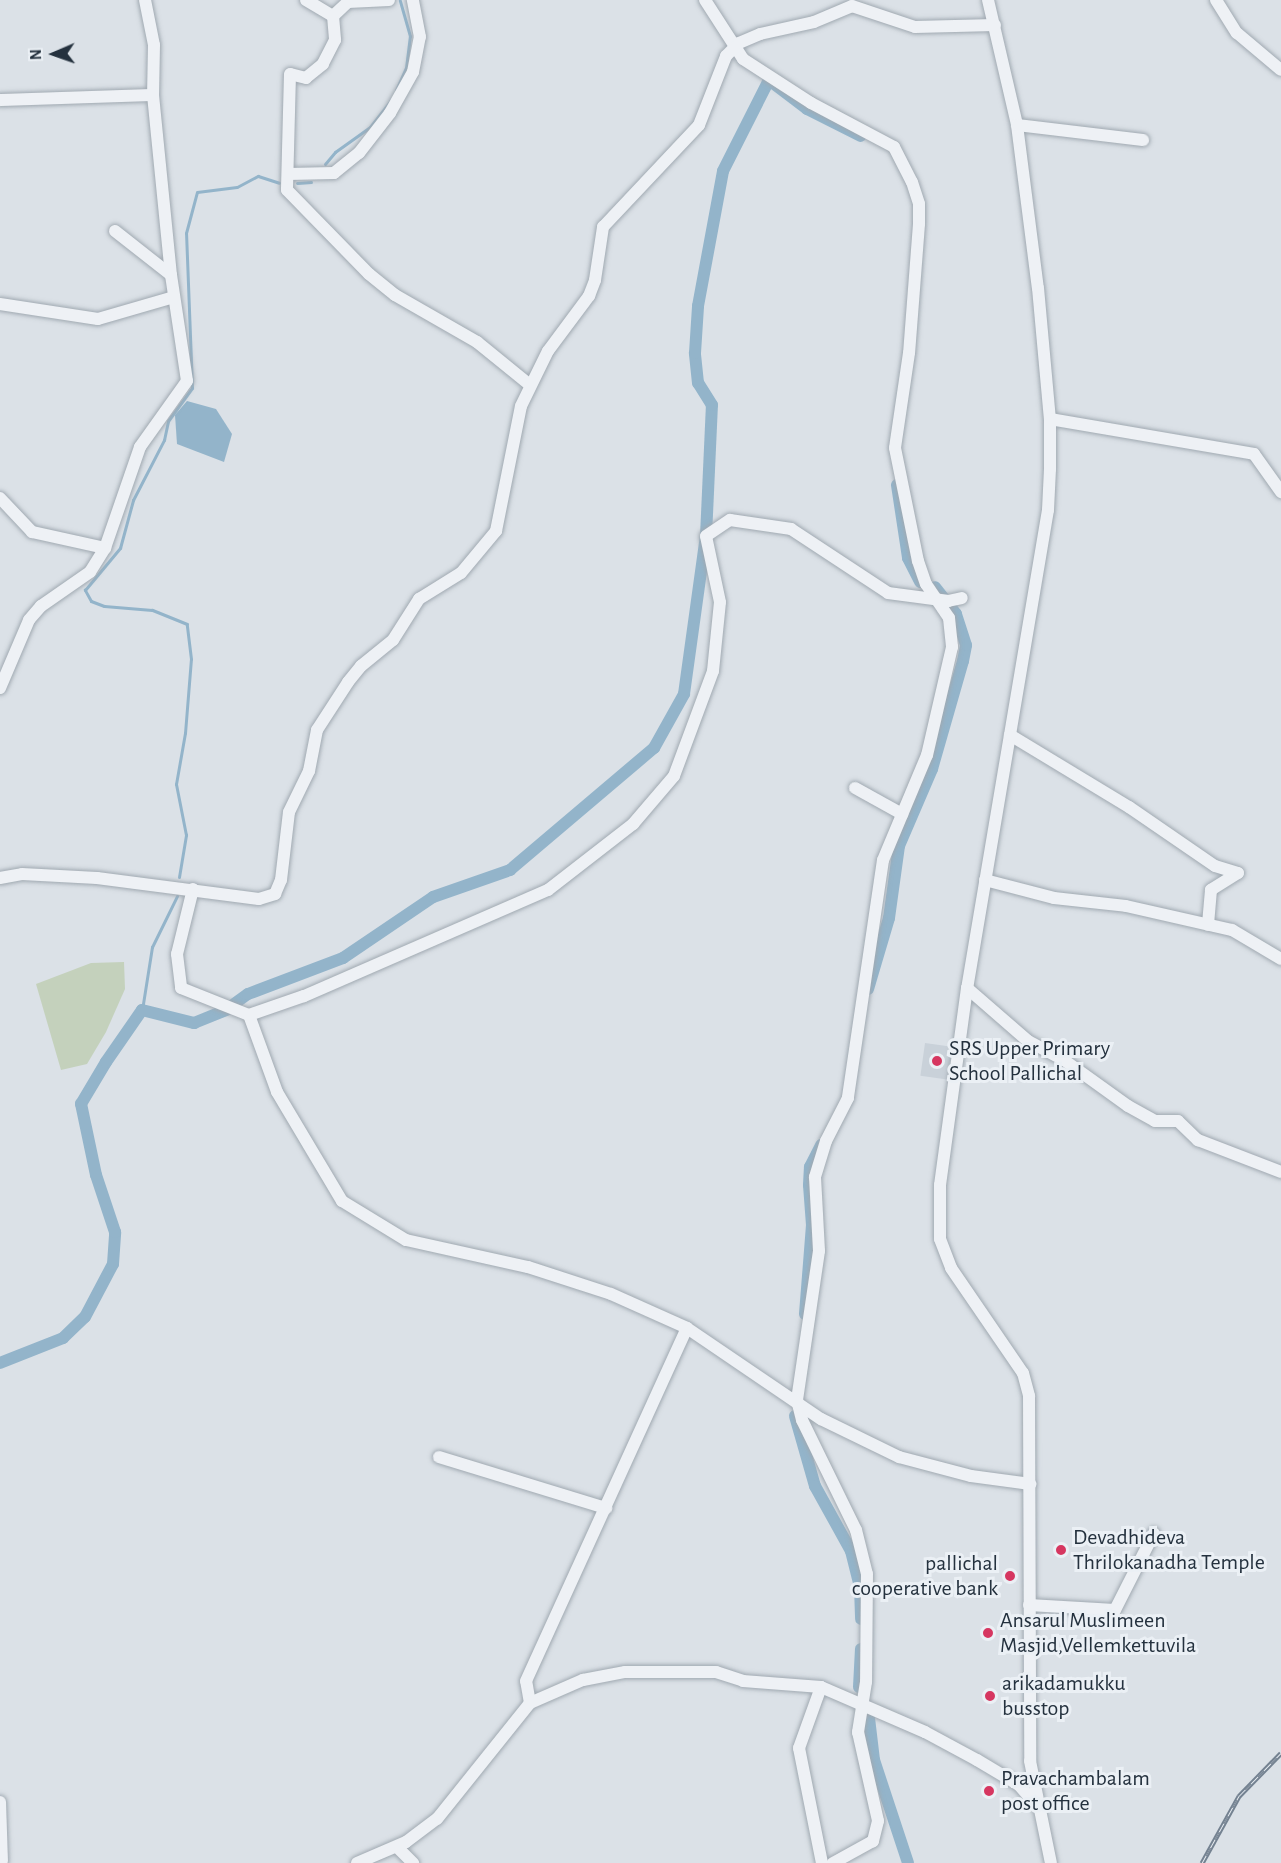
<!DOCTYPE html>
<style>
body{margin:0}
#map{position:relative;width:1281px;height:1863px;overflow:hidden;background:#dbe1e7;font-family:"Alegreya Sans",sans-serif}
div>[style]{position:absolute}
[style*='--x']{left:calc(var(--x)*1px);top:calc(var(--y)*1px);width:calc(var(--w)*1px);rotate:calc(var(--a)*1deg)}
.built>*{inset:0;background:#c9d1d9;transform-origin:0 0}
.green>*{inset:0;background:#c4d1bc}
.water>*{inset:0;background:#93b4ca}
.stream>*{height:3px;margin:-1.5px;padding:0 1.5px;transform-origin:1.5px;border-radius:1.5px;background:#93b4ca}
.canal>*{height:12px;margin:-6px;padding:0 6px;transform-origin:6px;border-radius:6px;background:#93b4ca}
.roads{filter:drop-shadow(0 0 2px #a0a9b1) drop-shadow(0 0 2px #a0a9b1)}
.minor>*{height:12px;margin:-6px;padding:0 6px;transform-origin:6px;border-radius:6px;background:#eef1f5}
.rail>*{height:5px;margin-top:-2.5px;transform-origin:0;background:repeating-linear-gradient(90deg,#ebf0f5 0 9px,#748291 0 18px);box-sizing:border-box;border-block:2px solid #748291}
.dots>*{width:16px;height:16px;translate:-50% -50%;box-sizing:border-box;border:3px solid #ebf0f5;border-radius:50%}
span{translate:-50% -50%;white-space:nowrap;text-align:center;line-height:1.15;-webkit-text-stroke:6px #ebf0f5;paint-order:stroke}
.poi-label{font-size:22px;color:#24313e}
.left{translate:0 -50%;text-align:left}
.right{translate:-100% -50%;text-align:right}
.north{position:absolute;left:24px;top:24px;width:60px;height:60px;-webkit-text-stroke:4px #ebf0f5;paint-order:stroke;rotate:268deg;font-size:16px;font-weight:700;line-height:24px;text-align:center;color:#24313e}
.north::after{content:'';display:block;margin:auto;width:21px;height:27px;background:#24313e;clip-path:polygon(50% 0,100% 100%,50% 72%,0 100%)}
</style>
<div id="map">
<div class="built">
<i style="left:925px;top:1043px;width:27px;height:33px;rotate:8deg"></i>
</div>
<div class="green">
<i style="clip-path:polygon(124px 962px,125px 989px,106px 1032px,87px 1064px,61px 1070px,36px 984px,91px 963px)"></i>
</div>
<div class="water">
<i style="clip-path:polygon(187px 401px,216px 409px,232px 434px,224px 462px,177px 444px,175px 415px)"></i>
</div>
<div class="stream">
<i style="--x:396;--y:90;--w:24;--a:-66"></i>
<i style="--x:406;--y:68;--w:32;--a:-83"></i>
<i style="--x:410;--y:36;--w:37;--a:-106"></i>
<i style="--x:325;--y:164;--w:16;--a:-50"></i>
<i style="--x:335;--y:152;--w:43;--a:-35.5"></i>
<i style="--x:370;--y:127;--w:36;--a:-52"></i>
<i style="--x:297;--y:183;--w:14;--a:-4"></i>
<i style="--x:179;--y:877;--w:43;--a:-80.5"></i>
<i style="--x:186;--y:835;--w:52;--a:-101.1"></i>
<i style="--x:176;--y:784;--w:52;--a:-80"></i>
<i style="--x:185;--y:733;--w:74;--a:-85.4"></i>
<i style="--x:191;--y:659;--w:35;--a:-97"></i>
<i style="--x:187;--y:624;--w:38;--a:-158"></i>
<i style="--x:152;--y:610;--w:48;--a:-175.2"></i>
<i style="--x:104;--y:606;--w:14;--a:-159"></i>
<i style="--x:91;--y:601;--w:13;--a:-119"></i>
<i style="--x:85;--y:590;--w:55;--a:-50.2"></i>
<i style="--x:120;--y:548;--w:50;--a:-74.8"></i>
<i style="--x:133;--y:500;--w:68;--a:-62.7"></i>
<i style="--x:164;--y:440;--w:19;--a:-78"></i>
<i style="--x:168;--y:421;--w:41;--a:-54"></i>
<i style="--x:192;--y:388;--w:155;--a:-92.2"></i>
<i style="--x:186;--y:233;--w:42;--a:-75"></i>
<i style="--x:197;--y:192;--w:40;--a:-7.1"></i>
<i style="--x:237;--y:187;--w:24;--a:-28"></i>
<i style="--x:258;--y:176;--w:22;--a:18"></i>
<i style="--x:142;--y:1010;--w:64;--a:-81"></i>
<i style="--x:152;--y:947;--w:57;--a:-63.9"></i>
<i style="--x:0;--y:1360;--w:5;--a:-11"></i>
</div>
<div class="canal">
<i style="--x:897;--y:485;--w:74;--a:81.4"></i>
<i style="--x:908;--y:558;--w:27;--a:63"></i>
<i style="--x:868;--y:989;--w:74;--a:-73.5"></i>
<i style="--x:889;--y:918;--w:73;--a:-82.1"></i>
<i style="--x:899;--y:846;--w:84;--a:-66.8"></i>
<i style="--x:932;--y:769;--w:112;--a:-74"></i>
<i style="--x:963;--y:661;--w:16;--a:-79"></i>
<i style="--x:966;--y:645;--w:33;--a:-108"></i>
<i style="--x:956;--y:614;--w:34;--a:-128"></i>
<i style="--x:234;--y:1004;--w:17;--a:-36"></i>
<i style="--x:248;--y:994;--w:102;--a:-20.8"></i>
<i style="--x:343;--y:958;--w:109;--a:-34.1"></i>
<i style="--x:433;--y:897;--w:82;--a:-19.3"></i>
<i style="--x:510;--y:870;--w:189;--a:-40.3"></i>
<i style="--x:654;--y:748;--w:62;--a:-60.9"></i>
<i style="--x:684;--y:694;--w:160;--a:-82.1"></i>
<i style="--x:706;--y:536;--w:131;--a:-87.4"></i>
<i style="--x:712;--y:405;--w:26;--a:-122"></i>
<i style="--x:698;--y:383;--w:30;--a:-96"></i>
<i style="--x:695;--y:353;--w:47;--a:-86.3"></i>
<i style="--x:698;--y:306;--w:137;--a:-79.5"></i>
<i style="--x:723;--y:171;--w:102;--a:-63.2"></i>
<i style="--x:769;--y:80;--w:48;--a:37.3"></i>
<i style="--x:807;--y:109;--w:60;--a:26.6"></i>
<i style="--x:805;--y:1314;--w:89;--a:-85.5"></i>
<i style="--x:812;--y:1225;--w:40;--a:-94.3"></i>
<i style="--x:809;--y:1185;--w:18;--a:-87"></i>
<i style="--x:810;--y:1167;--w:25;--a:-63"></i>
<i style="--x:0;--y:1363;--w:68;--a:-21.6"></i>
<i style="--x:63;--y:1338;--w:30;--a:-44"></i>
<i style="--x:85;--y:1317;--w:60;--a:-62.2"></i>
<i style="--x:113;--y:1264;--w:32;--a:-86"></i>
<i style="--x:115;--y:1232;--w:60;--a:-108.4"></i>
<i style="--x:96;--y:1175;--w:73;--a:-101.9"></i>
<i style="--x:81;--y:1104;--w:49;--a:-59.2"></i>
<i style="--x:106;--y:1062;--w:63;--a:-55.3"></i>
<i style="--x:142;--y:1010;--w:54;--a:14"></i>
<i style="--x:194;--y:1023;--w:35;--a:-22"></i>
<i style="--x:795;--y:1416;--w:73;--a:74.1"></i>
<i style="--x:815;--y:1486;--w:74;--a:61"></i>
<i style="--x:851;--y:1551;--w:37;--a:76"></i>
<i style="--x:860;--y:1587;--w:32;--a:88"></i>
<i style="--x:859;--y:1687;--w:38;--a:-87"></i>
<i style="--x:869;--y:1718;--w:42;--a:83.2"></i>
<i style="--x:874;--y:1760;--w:108;--a:71.7"></i>
</div>
<div class="roads">
<div class="minor">
<i style="--x:145;--y:0;--w:46;--a:78.7"></i>
<i style="--x:154;--y:45;--w:50;--a:91.1"></i>
<i style="--x:306;--y:0;--w:31;--a:31"></i>
<i style="--x:705;--y:0;--w:70;--a:57.2"></i>
<i style="--x:743;--y:59;--w:81;--a:32.9"></i>
<i style="--x:811;--y:103;--w:94;--a:27.9"></i>
<i style="--x:894;--y:147;--w:39;--a:63"></i>
<i style="--x:912;--y:182;--w:23;--a:72"></i>
<i style="--x:919;--y:204;--w:20;--a:90"></i>
<i style="--x:919;--y:224;--w:129;--a:94.4"></i>
<i style="--x:909;--y:353;--w:96;--a:98.4"></i>
<i style="--x:895;--y:448;--w:115;--a:78.5"></i>
<i style="--x:918;--y:561;--w:24;--a:71"></i>
<i style="--x:926;--y:584;--w:41;--a:55.9"></i>
<i style="--x:949;--y:618;--w:29;--a:84"></i>
<i style="--x:952;--y:647;--w:111;--a:103"></i>
<i style="--x:927;--y:755;--w:114;--a:112.7"></i>
<i style="--x:883;--y:860;--w:241;--a:98.4"></i>
<i style="--x:848;--y:1098;--w:48;--a:117.1"></i>
<i style="--x:826;--y:1141;--w:38;--a:107"></i>
<i style="--x:815;--y:1177;--w:74;--a:86.9"></i>
<i style="--x:819;--y:1251;--w:151;--a:98.4"></i>
<i style="--x:797;--y:1400;--w:21;--a:76"></i>
<i style="--x:802;--y:1420;--w:123;--a:63.9"></i>
<i style="--x:856;--y:1530;--w:45;--a:76"></i>
<i style="--x:867;--y:1574;--w:108;--a:90.5"></i>
<i style="--x:866;--y:1682;--w:51;--a:99.1"></i>
<i style="--x:858;--y:1732;--w:91;--a:77.3"></i>
<i style="--x:878;--y:1821;--w:21;--a:104"></i>
<i style="--x:873;--y:1841;--w:46;--a:151.2"></i>
<i style="--x:988;--y:0;--w:128;--a:76.9"></i>
<i style="--x:1017;--y:125;--w:164;--a:82.7"></i>
<i style="--x:1038;--y:288;--w:132;--a:84.8"></i>
<i style="--x:1050;--y:419;--w:50;--a:90"></i>
<i style="--x:1050;--y:469;--w:41;--a:92.8"></i>
<i style="--x:1048;--y:510;--w:485;--a:99.6"></i>
<i style="--x:967;--y:988;--w:199;--a:97.8"></i>
<i style="--x:940;--y:1185;--w:54;--a:90"></i>
<i style="--x:940;--y:1239;--w:31;--a:69"></i>
<i style="--x:951;--y:1268;--w:127;--a:55.6"></i>
<i style="--x:1023;--y:1373;--w:24;--a:75"></i>
<i style="--x:1029;--y:1396;--w:365;--a:89.8"></i>
<i style="--x:1030;--y:1761;--w:104;--a:78.4"></i>
<i style="--x:1216;--y:0;--w:39;--a:58"></i>
<i style="--x:1237;--y:33;--w:57;--a:40.1"></i>
<i style="--x:333;--y:16;--w:24;--a:85"></i>
<i style="--x:335;--y:40;--w:27;--a:117"></i>
<i style="--x:323;--y:64;--w:22;--a:141"></i>
<i style="--x:306;--y:78;--w:16;--a:-166"></i>
<i style="--x:290;--y:74;--w:116;--a:91.5"></i>
<i style="--x:287;--y:190;--w:117;--a:45.7"></i>
<i style="--x:369;--y:274;--w:33;--a:39"></i>
<i style="--x:395;--y:295;--w:95;--a:29.8"></i>
<i style="--x:477;--y:342;--w:68;--a:39.1"></i>
<i style="--x:333;--y:16;--w:21;--a:-43"></i>
<i style="--x:348;--y:2;--w:41;--a:-2.8"></i>
<i style="--x:0;--y:100;--w:153;--a:-1.9"></i>
<i style="--x:153;--y:95;--w:181;--a:84.3"></i>
<i style="--x:171;--y:275;--w:107;--a:81.4"></i>
<i style="--x:187;--y:381;--w:81;--a:125.5"></i>
<i style="--x:140;--y:447;--w:107;--a:109.1"></i>
<i style="--x:105;--y:548;--w:28;--a:122"></i>
<i style="--x:90;--y:572;--w:60;--a:145.2"></i>
<i style="--x:41;--y:606;--w:18;--a:131"></i>
<i style="--x:29;--y:620;--w:74;--a:113.1"></i>
<i style="--x:1017;--y:125;--w:127;--a:6.8"></i>
<i style="--x:288;--y:174;--w:46;--a:-1.2"></i>
<i style="--x:334;--y:173;--w:32;--a:-39"></i>
<i style="--x:359;--y:153;--w:51;--a:-52.2"></i>
<i style="--x:390;--y:113;--w:47;--a:-60.7"></i>
<i style="--x:413;--y:72;--w:36;--a:-79"></i>
<i style="--x:420;--y:37;--w:38;--a:-101"></i>
<i style="--x:115;--y:231;--w:71;--a:38.2"></i>
<i style="--x:0;--y:304;--w:99;--a:8.7"></i>
<i style="--x:98;--y:319;--w:79;--a:-16.1"></i>
<i style="--x:1050;--y:419;--w:207;--a:9.7"></i>
<i style="--x:1254;--y:454;--w:47;--a:54.6"></i>
<i style="--x:0;--y:498;--w:47;--a:46.7"></i>
<i style="--x:32;--y:532;--w:75;--a:12.4"></i>
<i style="--x:1010;--y:735;--w:139;--a:31.2"></i>
<i style="--x:1129;--y:807;--w:104;--a:34.5"></i>
<i style="--x:1215;--y:866;--w:24;--a:17"></i>
<i style="--x:1238;--y:873;--w:32;--a:148"></i>
<i style="--x:1211;--y:890;--w:35;--a:95"></i>
<i style="--x:855;--y:788;--w:54;--a:29"></i>
<i style="--x:0;--y:878;--w:22;--a:-10"></i>
<i style="--x:22;--y:874;--w:75;--a:3.1"></i>
<i style="--x:97;--y:878;--w:163;--a:7.4"></i>
<i style="--x:259;--y:899;--w:17;--a:-17"></i>
<i style="--x:275;--y:894;--w:15;--a:-67"></i>
<i style="--x:281;--y:880;--w:68;--a:-83.3"></i>
<i style="--x:289;--y:812;--w:46;--a:-64"></i>
<i style="--x:309;--y:771;--w:42;--a:-79"></i>
<i style="--x:317;--y:730;--w:57;--a:-57.1"></i>
<i style="--x:348;--y:682;--w:21;--a:-51"></i>
<i style="--x:361;--y:666;--w:41;--a:-39.1"></i>
<i style="--x:393;--y:640;--w:49;--a:-57.6"></i>
<i style="--x:419;--y:599;--w:49;--a:-31.8"></i>
<i style="--x:461;--y:573;--w:55;--a:-50.2"></i>
<i style="--x:496;--y:531;--w:127;--a:-78.7"></i>
<i style="--x:521;--y:406;--w:61;--a:-63.9"></i>
<i style="--x:548;--y:351;--w:69;--a:-53.3"></i>
<i style="--x:589;--y:296;--w:17;--a:-69"></i>
<i style="--x:595;--y:280;--w:54;--a:-81.4"></i>
<i style="--x:603;--y:227;--w:140;--a:-46.7"></i>
<i style="--x:699;--y:125;--w:74;--a:-68.6"></i>
<i style="--x:726;--y:56;--w:18;--a:-45"></i>
<i style="--x:739;--y:43;--w:23;--a:-23"></i>
<i style="--x:760;--y:34;--w:55;--a:-12.5"></i>
<i style="--x:814;--y:22;--w:41;--a:-22.8"></i>
<i style="--x:852;--y:6;--w:66;--a:18.4"></i>
<i style="--x:915;--y:27;--w:80;--a:-1.4"></i>
<i style="--x:985;--y:880;--w:71;--a:14.6"></i>
<i style="--x:1054;--y:898;--w:72;--a:6.3"></i>
<i style="--x:1126;--y:906;--w:109;--a:12.8"></i>
<i style="--x:1232;--y:930;--w:57;--a:30.6"></i>
<i style="--x:193;--y:889;--w:67;--a:103.8"></i>
<i style="--x:177;--y:954;--w:34;--a:83"></i>
<i style="--x:181;--y:988;--w:73;--a:21.7"></i>
<i style="--x:249;--y:1015;--w:82;--a:70"></i>
<i style="--x:277;--y:1092;--w:127;--a:59.2"></i>
<i style="--x:342;--y:1201;--w:75;--a:31.4"></i>
<i style="--x:406;--y:1240;--w:125;--a:12.5"></i>
<i style="--x:528;--y:1267;--w:87;--a:18"></i>
<i style="--x:611;--y:1294;--w:83;--a:24.1"></i>
<i style="--x:687;--y:1328;--w:162;--a:34.2"></i>
<i style="--x:821;--y:1419;--w:87;--a:26"></i>
<i style="--x:899;--y:1457;--w:74;--a:14.8"></i>
<i style="--x:971;--y:1476;--w:60;--a:7.7"></i>
<i style="--x:967;--y:988;--w:81;--a:41"></i>
<i style="--x:1028;--y:1041;--w:41;--a:27.8"></i>
<i style="--x:1064;--y:1060;--w:79;--a:35.7"></i>
<i style="--x:1128;--y:1106;--w:31;--a:29"></i>
<i style="--x:1155;--y:1121;--w:23;--a:0"></i>
<i style="--x:1178;--y:1121;--w:28;--a:44"></i>
<i style="--x:1198;--y:1140;--w:89;--a:21.1"></i>
<i style="--x:249;--y:1015;--w:58;--a:-19.1"></i>
<i style="--x:304;--y:996;--w:266;--a:-23.5"></i>
<i style="--x:548;--y:890;--w:108;--a:-37.8"></i>
<i style="--x:633;--y:824;--w:63;--a:-49.5"></i>
<i style="--x:674;--y:776;--w:112;--a:-69.6"></i>
<i style="--x:713;--y:671;--w:69;--a:-84.2"></i>
<i style="--x:720;--y:602;--w:67;--a:-102"></i>
<i style="--x:706;--y:536;--w:29;--a:-34"></i>
<i style="--x:730;--y:520;--w:62;--a:8.4"></i>
<i style="--x:791;--y:529;--w:116;--a:33.4"></i>
<i style="--x:888;--y:593;--w:61;--a:7.6"></i>
<i style="--x:948;--y:601;--w:14;--a:-12"></i>
<i style="--x:439;--y:1457;--w:175;--a:17"></i>
<i style="--x:1029;--y:1605;--w:86;--a:3.3"></i>
<i style="--x:1115;--y:1610;--w:86;--a:-63.1"></i>
<i style="--x:821;--y:1687;--w:65;--a:109.8"></i>
<i style="--x:799;--y:1748;--w:117;--a:78.7"></i>
<i style="--x:530;--y:1703;--w:22;--a:-100"></i>
<i style="--x:526;--y:1681;--w:388;--a:-65.5"></i>
<i style="--x:0;--y:1802;--w:59;--a:88.1"></i>
<i style="--x:397;--y:1847;--w:23;--a:45"></i>
<i style="--x:357;--y:1863;--w:53;--a:-23.2"></i>
<i style="--x:406;--y:1842;--w:39;--a:-37"></i>
<i style="--x:437;--y:1819;--w:149;--a:-51.3"></i>
<i style="--x:530;--y:1703;--w:58;--a:-23.5"></i>
<i style="--x:583;--y:1680;--w:43;--a:-10.8"></i>
<i style="--x:625;--y:1672;--w:91;--a:0"></i>
<i style="--x:716;--y:1672;--w:28;--a:18"></i>
<i style="--x:743;--y:1681;--w:78;--a:4.4"></i>
<i style="--x:821;--y:1687;--w:113;--a:23.4"></i>
<i style="--x:925;--y:1732;--w:59;--a:28.3"></i>
<i style="--x:977;--y:1760;--w:49;--a:30.8"></i>
<i style="--x:1019;--y:1785;--w:30;--a:49"></i>
</div>
</div>
<div class="rail">
<i style="--x:1202;--y:1863;--w:77;--a:-61.1"></i>
<i style="--x:1239;--y:1796;--w:60;--a:-45.7"></i>
</div>
<div class="dots">
<i style="left:937px;top:1061px;background:#d63660"></i>
<i style="left:1061px;top:1550px;background:#d63660"></i>
<i style="left:1010px;top:1576px;background:#d63660"></i>
<i style="left:988px;top:1633px;background:#d63660"></i>
<i style="left:990px;top:1696px;background:#d63660"></i>
<i style="left:989px;top:1791px;background:#d63660"></i>
</div>
<div class="poi-label">
<span class="left" style="left:949px;top:1061px">SRS Upper Primary<br>School Pallichal</span>
<span class="left" style="left:1073px;top:1550px">Devadhideva<br>Thrilokanadha Temple</span>
<span class="right" style="left:998px;top:1576px">pallichal<br>cooperative bank</span>
<span class="left" style="left:1000px;top:1633px">Ansarul Muslimeen<br>Masjid,Vellemkettuvila</span>
<span class="left" style="left:1002px;top:1696px">arikadamukku<br>busstop</span>
<span class="left" style="left:1001px;top:1791px">Pravachambalam<br>post office</span>
</div>
<div class="north">N</div>
</div>
